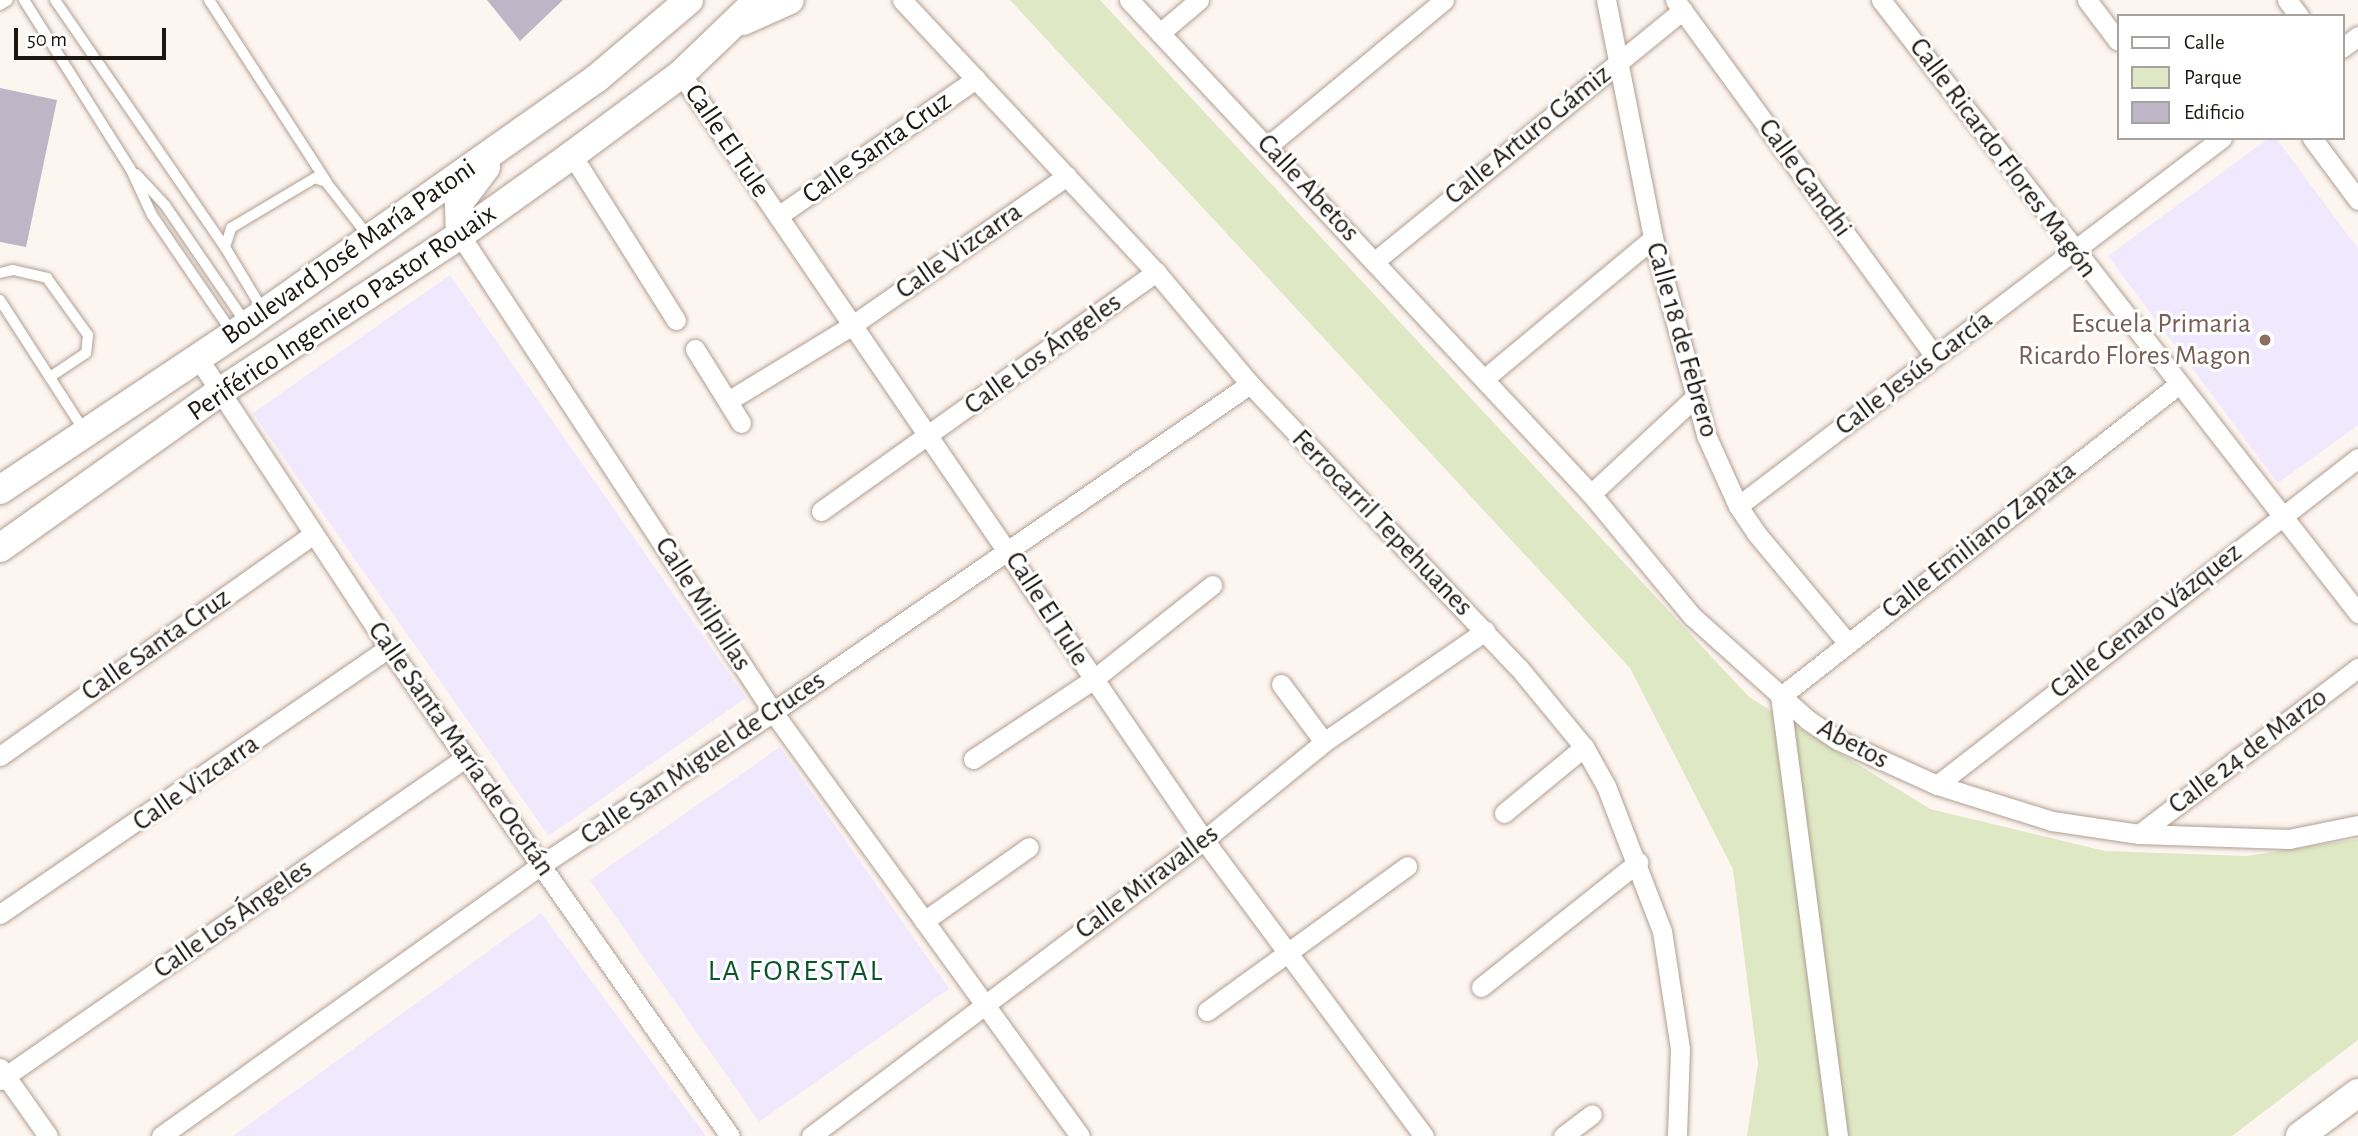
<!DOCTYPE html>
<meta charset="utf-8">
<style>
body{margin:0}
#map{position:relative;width:2358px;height:1136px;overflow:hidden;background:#fdf5f0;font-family:"Alegreya Sans",sans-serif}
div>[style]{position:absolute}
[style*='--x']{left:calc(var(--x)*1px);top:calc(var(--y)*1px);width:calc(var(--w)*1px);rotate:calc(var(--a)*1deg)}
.education>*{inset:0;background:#f0e9fe;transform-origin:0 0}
.green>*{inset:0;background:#dee8c4}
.building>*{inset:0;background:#beb5c7}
.roads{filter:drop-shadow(0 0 2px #b09f92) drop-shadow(0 0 2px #b09f92)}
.lane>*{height:10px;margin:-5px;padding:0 5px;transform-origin:5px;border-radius:5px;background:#fff}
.street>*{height:19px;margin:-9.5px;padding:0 9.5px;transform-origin:9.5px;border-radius:9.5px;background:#fff}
.secondary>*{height:28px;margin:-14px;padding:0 14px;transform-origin:14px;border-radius:14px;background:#fff}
.dots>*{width:19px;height:19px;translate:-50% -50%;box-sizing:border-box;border:4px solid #fff;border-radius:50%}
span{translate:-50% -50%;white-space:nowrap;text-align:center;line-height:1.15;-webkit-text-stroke:6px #fff;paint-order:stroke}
.street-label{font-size:28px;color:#1d1712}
.education-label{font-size:28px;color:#785e54}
.right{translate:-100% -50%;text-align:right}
.neighbourhood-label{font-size:30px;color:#09552a;letter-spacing:2px}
.legend{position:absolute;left:2117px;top:14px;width:228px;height:126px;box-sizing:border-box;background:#fff;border:2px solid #a5a2a0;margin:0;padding:9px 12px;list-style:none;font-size:21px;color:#1d1712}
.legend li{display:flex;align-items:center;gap:14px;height:35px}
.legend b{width:35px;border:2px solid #a5a2a0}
.scale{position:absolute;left:14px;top:28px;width:152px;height:32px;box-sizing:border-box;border:4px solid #1d1712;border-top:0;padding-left:9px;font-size:21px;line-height:24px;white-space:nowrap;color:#1d1712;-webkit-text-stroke:5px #fff;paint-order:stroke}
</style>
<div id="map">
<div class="education">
<i style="clip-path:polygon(2269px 138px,2276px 138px,2358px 249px,2358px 425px,2278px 483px,2108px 256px)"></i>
<i style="left:450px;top:275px;width:516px;height:241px;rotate:55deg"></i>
<i style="left:780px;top:747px;width:295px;height:232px;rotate:55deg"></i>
<i style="clip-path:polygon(541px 913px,706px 1136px,233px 1136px)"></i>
</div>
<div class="green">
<i style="clip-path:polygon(1010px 0,1100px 0,1749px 697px,1930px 809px,2105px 851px,2246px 856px,2358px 839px,2358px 1040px,2232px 1136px,1747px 1136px,1758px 1064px,1733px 869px,1630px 668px)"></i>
</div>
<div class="building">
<i style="clip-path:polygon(487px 0,563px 0,520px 41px)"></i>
<i style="clip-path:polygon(0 88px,57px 100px,26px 247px,0 242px)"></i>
</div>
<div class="roads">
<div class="lane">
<i style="--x:24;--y:0;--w:199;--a:57.8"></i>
<i style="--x:130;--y:168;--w:52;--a:64.9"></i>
<i style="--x:152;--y:215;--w:140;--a:55.7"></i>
<i style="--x:55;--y:0;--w:300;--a:55.5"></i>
<i style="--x:209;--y:0;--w:216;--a:57.1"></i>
<i style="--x:0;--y:5;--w:9;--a:-32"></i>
<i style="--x:136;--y:174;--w:42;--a:46.9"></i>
<i style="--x:165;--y:205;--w:142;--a:55.6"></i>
<i style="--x:0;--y:273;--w:13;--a:-13"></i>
<i style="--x:13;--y:270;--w:35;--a:13"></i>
<i style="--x:47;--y:278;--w:70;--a:54.3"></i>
<i style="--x:88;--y:335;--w:18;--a:96"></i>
<i style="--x:86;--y:353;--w:43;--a:146.3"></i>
<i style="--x:0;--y:300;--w:157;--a:57.2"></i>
<i style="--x:264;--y:312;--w:76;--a:-121"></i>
<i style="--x:225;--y:247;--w:20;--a:-72"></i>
<i style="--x:231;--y:228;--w:98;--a:-30.8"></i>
<i style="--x:315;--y:178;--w:12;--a:20"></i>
<i style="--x:326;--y:182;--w:70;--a:52"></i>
</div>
<div class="street">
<i style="--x:902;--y:0;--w:372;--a:47"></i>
<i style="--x:1156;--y:272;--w:146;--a:50"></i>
<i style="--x:1250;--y:384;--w:391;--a:46.6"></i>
<i style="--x:1519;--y:668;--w:102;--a:50.6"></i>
<i style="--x:1584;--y:747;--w:45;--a:60.6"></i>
<i style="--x:1606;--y:786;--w:155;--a:68.9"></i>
<i style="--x:1662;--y:931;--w:119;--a:81.3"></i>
<i style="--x:1680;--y:1049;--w:87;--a:92"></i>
<i style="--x:1129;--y:0;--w:676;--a:46.92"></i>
<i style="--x:1591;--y:494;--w:158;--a:50.4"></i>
<i style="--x:1692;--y:616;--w:156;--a:41.9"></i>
<i style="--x:1808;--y:720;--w:36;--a:34"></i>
<i style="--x:1838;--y:740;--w:109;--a:24.4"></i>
<i style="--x:1937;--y:785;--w:121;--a:17.4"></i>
<i style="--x:2052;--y:821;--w:88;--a:8.5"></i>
<i style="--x:2139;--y:834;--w:118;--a:1.9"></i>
<i style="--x:2257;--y:838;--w:32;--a:2"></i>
<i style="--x:2289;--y:839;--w:70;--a:-11.5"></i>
<i style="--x:1606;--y:0;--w:243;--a:78.8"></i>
<i style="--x:1653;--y:238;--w:204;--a:74.9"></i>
<i style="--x:1706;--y:435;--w:78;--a:65.7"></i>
<i style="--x:1738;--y:506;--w:32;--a:56"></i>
<i style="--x:1756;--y:533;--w:141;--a:50.2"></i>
<i style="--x:1675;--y:0;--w:441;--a:53.9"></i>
<i style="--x:1881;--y:0;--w:777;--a:52.11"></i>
<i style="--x:2087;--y:0;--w:51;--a:52.9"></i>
<i style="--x:2287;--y:0;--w:20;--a:53"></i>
<i style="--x:1160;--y:33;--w:51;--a:-40.2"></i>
<i style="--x:2342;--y:48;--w:20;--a:-37"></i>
<i style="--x:681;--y:74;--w:928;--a:55.68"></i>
<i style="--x:1204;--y:840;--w:369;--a:53.4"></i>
<i style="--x:2312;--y:138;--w:77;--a:53.4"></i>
<i style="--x:1269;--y:145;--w:227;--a:-39.6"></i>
<i style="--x:572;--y:155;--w:195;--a:57.8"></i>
<i style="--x:778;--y:216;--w:241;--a:-34.7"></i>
<i style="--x:460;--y:235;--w:571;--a:56.73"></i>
<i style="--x:773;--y:712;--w:523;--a:54.09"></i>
<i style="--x:1375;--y:261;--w:397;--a:-39.2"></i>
<i style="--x:695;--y:349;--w:87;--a:58.1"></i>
<i style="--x:198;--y:358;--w:347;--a:56.6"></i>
<i style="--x:389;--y:648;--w:595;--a:55.06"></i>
<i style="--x:1484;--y:379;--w:220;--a:-39.8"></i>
<i style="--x:728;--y:401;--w:144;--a:-31.4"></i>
<i style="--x:851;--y:326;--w:263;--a:-34.8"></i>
<i style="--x:1591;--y:494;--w:142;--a:-43"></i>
<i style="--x:1738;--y:506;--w:608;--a:-37.25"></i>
<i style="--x:821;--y:511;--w:412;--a:-35.5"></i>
<i style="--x:1281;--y:684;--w:72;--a:53.4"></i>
<i style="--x:0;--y:756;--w:382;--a:-35.3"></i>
<i style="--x:973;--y:759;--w:145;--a:-33.5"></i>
<i style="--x:1094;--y:679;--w:151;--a:-38.5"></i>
<i style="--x:1937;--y:785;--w:533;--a:-37.84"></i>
<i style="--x:1504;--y:813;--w:104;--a:-39.5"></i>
<i style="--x:2139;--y:834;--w:275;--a:-37.2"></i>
<i style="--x:0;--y:914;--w:471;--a:-34.4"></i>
<i style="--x:924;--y:921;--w:128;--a:-35.2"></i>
<i style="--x:1481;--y:987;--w:201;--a:-38.5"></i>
<i style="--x:1207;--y:1011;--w:247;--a:-35.9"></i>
<i style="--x:0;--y:1068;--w:83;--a:54.8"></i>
<i style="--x:0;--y:1080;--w:566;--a:-34.7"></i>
<i style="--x:161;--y:1136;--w:467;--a:-35.5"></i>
<i style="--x:541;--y:865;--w:278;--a:-33.4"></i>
<i style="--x:773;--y:712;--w:579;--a:-34.51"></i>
<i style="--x:811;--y:1136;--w:492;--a:-37"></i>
<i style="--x:1204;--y:840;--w:155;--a:-39.2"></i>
<i style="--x:1324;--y:742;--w:196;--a:-34.6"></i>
<i style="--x:1563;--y:1136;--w:36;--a:-37"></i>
<i style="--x:1838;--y:1136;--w:443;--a:-97.5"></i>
<i style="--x:1780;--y:697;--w:507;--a:-38.11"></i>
</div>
<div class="secondary">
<i style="--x:743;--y:21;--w:51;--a:-24.1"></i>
<i style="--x:460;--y:235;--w:32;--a:-92"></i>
<i style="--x:459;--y:203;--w:45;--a:-53.1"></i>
<i style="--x:0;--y:490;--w:297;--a:-33.7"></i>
<i style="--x:247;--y:325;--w:427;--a:-35.2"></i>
<i style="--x:596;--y:79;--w:122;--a:-40.3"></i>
<i style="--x:0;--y:548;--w:271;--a:-35.4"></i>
<i style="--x:221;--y:391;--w:285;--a:-33.1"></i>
<i style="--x:460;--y:235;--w:138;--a:-35.5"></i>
<i style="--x:572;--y:155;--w:136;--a:-36.6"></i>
<i style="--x:681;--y:74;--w:107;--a:-43.9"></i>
<i style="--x:2300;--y:1136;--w:72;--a:-36.6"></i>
</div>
</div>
<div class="dots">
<i style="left:2265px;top:340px;background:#8d6e63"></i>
</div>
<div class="street-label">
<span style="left:1528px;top:135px;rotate:-39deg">Calle Arturo Gámiz</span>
<span style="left:727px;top:141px;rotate:56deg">Calle El Tule</span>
<span style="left:877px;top:148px;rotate:-35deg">Calle Santa Cruz</span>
<span style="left:2003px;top:158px;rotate:53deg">Calle Ricardo Flores Magón</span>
<span style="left:1805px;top:178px;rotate:54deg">Calle Gandhi</span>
<span style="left:1308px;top:188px;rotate:47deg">Calle Abetos</span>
<span style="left:959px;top:251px;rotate:-35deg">Calle Vizcarra</span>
<span style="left:349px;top:252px;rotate:-35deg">Boulevard José María Patoni</span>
<span style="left:342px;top:313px;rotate:-34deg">Periférico Ingeniero Pastor Rouaix</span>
<span style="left:1682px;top:340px;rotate:74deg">Calle 18 de Febrero</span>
<span style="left:1043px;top:354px;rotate:-36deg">Calle Los Ángeles</span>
<span style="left:1914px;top:373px;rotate:-37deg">Calle Jesús García</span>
<span style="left:1382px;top:523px;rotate:46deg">Ferrocarril Tepehuanes</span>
<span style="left:1979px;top:540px;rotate:-38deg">Calle Emiliano Zapata</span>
<span style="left:703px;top:604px;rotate:57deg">Calle Milpillas</span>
<span style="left:1047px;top:609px;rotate:57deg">Calle El Tule</span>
<span style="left:2146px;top:621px;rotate:-38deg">Calle Genaro Vázquez</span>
<span style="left:156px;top:645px;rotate:-35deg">Calle Santa Cruz</span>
<span style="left:1853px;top:744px;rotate:28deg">Abetos</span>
<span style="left:461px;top:749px;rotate:55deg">Calle Santa María de Ocotán</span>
<span style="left:2248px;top:751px;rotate:-37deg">Calle 24 de Marzo</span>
<span style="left:703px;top:758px;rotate:-34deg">Calle San Miguel de Cruces</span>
<span style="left:196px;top:783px;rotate:-35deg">Calle Vizcarra</span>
<span style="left:1147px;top:882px;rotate:-37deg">Calle Miravalles</span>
<span style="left:233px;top:919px;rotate:-35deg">Calle Los Ángeles</span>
</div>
<div class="education-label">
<span class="right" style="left:2251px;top:340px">Escuela Primaria<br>Ricardo Flores Magon</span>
</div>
<div class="neighbourhood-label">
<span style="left:796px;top:971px">LA FORESTAL</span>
</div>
<ul class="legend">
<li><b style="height:9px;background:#fff"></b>Calle</li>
<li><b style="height:19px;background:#dee8c4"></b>Parque</li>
<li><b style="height:19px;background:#beb5c7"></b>Edificio</li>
</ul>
<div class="scale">50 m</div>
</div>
